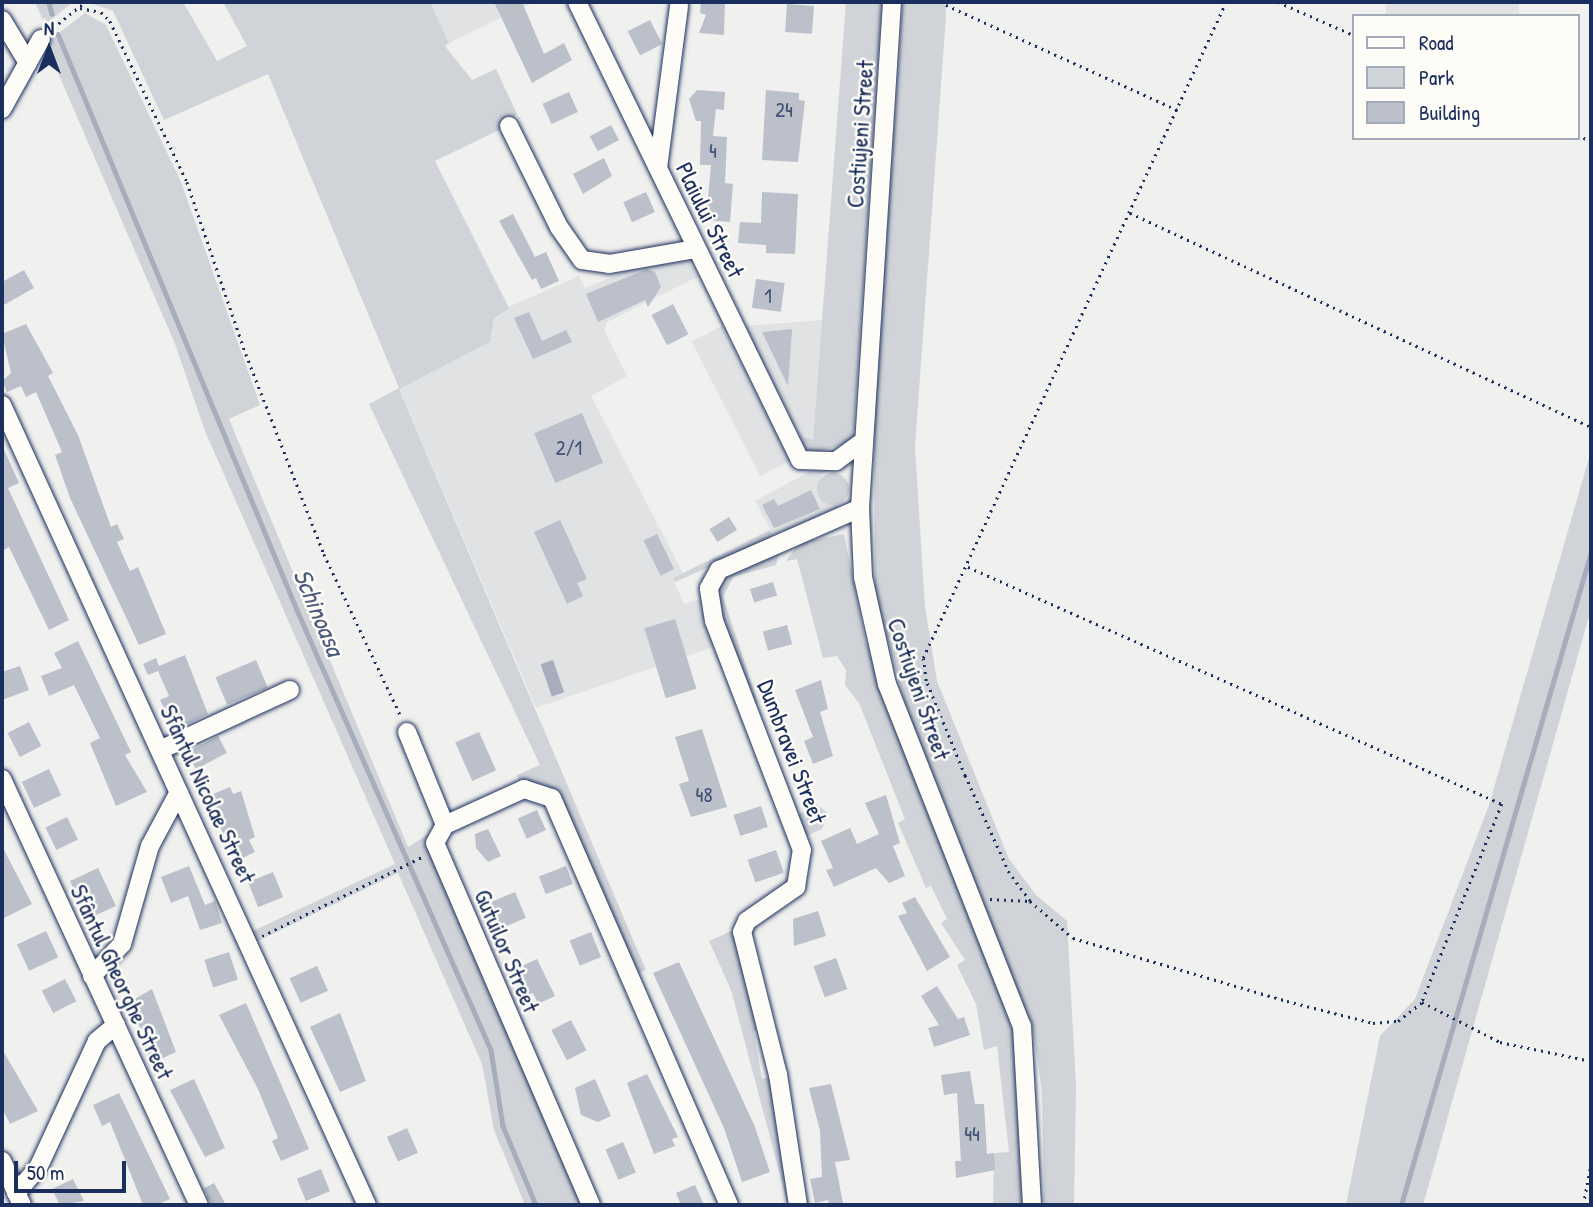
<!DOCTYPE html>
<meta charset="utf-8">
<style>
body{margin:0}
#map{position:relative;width:1593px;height:1207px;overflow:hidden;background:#f0f0ee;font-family:"Patrick Hand",sans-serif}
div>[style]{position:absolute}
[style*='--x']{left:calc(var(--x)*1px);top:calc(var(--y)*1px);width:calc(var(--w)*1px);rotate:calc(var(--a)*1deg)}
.built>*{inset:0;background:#e0e2e3;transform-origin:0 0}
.green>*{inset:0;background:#d0d3d8}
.round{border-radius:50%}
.water>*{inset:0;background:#a7adbd;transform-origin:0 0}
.stream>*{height:4.5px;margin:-2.25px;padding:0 2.25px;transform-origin:2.25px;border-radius:2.25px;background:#a7adbd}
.building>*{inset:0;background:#bbc0ca;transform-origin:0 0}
.path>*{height:2.5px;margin-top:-1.25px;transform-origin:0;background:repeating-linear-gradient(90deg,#1b2f5e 0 2px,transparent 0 7px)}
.roads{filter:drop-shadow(0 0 2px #1b2f5e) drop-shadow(0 0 2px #1b2f5e)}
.minor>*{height:18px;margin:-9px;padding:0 9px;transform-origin:9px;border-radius:9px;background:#fdfcf7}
span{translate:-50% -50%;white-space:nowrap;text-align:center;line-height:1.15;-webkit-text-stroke:5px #fdfcf7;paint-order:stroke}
.number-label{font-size:21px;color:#435379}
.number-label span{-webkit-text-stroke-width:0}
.street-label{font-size:24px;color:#1b2f5e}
.water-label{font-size:26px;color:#4c5b7f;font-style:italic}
.frame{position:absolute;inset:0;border:4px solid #1b2f5e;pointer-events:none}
.legend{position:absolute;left:1352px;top:14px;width:228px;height:126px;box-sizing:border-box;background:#fdfcf7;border:2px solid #a3aaba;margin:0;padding:9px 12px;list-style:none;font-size:21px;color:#1b2f5e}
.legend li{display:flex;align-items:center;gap:14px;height:35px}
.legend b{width:35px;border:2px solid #a3aaba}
.north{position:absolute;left:14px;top:14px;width:70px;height:70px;-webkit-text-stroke:5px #fdfcf7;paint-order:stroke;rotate:0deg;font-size:19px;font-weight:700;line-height:28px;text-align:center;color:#1b2f5e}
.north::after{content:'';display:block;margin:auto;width:24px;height:32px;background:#1b2f5e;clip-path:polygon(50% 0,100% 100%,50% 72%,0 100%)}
.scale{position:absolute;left:14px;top:1161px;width:112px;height:32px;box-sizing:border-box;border:4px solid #1b2f5e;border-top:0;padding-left:9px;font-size:21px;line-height:24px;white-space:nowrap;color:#1b2f5e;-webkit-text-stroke:5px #fdfcf7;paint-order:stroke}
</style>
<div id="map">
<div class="built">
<i style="clip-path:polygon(430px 2px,533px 2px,449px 43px)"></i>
<i style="left:1386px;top:2px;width:133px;height:15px"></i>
<i style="clip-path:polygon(688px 259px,697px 277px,607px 322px,604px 330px,627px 376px,591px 396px,684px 575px,673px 579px,684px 604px,701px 599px,716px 646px,536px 708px,399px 388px,490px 342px,494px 318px,502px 310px,579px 276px,585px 288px,652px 260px)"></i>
<i style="clip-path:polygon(822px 320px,813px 441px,800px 436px,745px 326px)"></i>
<i style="left:722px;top:326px;width:151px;height:34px;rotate:63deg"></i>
<i style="clip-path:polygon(816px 468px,827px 470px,821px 476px,839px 508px,775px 538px,755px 501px)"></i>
</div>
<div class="green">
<i style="clip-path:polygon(35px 2px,73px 2px,45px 25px)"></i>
<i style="clip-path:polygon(183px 2px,217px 61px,247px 46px,223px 2px,430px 2px,449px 43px,445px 46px,472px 80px,496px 69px,517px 114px,503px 128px,435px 161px,509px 308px,494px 318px,490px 342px,399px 389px,646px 970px,637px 974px,555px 793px,540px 784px,520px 783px,517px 775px,540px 765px,369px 404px,399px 388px,268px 74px,164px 120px,113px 11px,90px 3px)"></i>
<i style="clip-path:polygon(846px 2px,882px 2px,853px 440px,817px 453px,805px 448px,800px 436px,813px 440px)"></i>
<i style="clip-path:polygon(903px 2px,945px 2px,946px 15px,915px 447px,925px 607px,937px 681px,1009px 859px,1036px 895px,1067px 921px,1076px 1086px,1074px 1205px,1044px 1205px,1042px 1092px,1033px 1029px,905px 704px,875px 593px,874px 419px)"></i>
<i style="clip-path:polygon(85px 13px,106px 25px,181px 182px,260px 405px,229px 419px,408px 847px,432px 832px,583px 1205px,525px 1205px,494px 1130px,482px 1064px,398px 873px,256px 942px,251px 932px,395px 864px,205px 431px,175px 344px,52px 59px,48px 41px)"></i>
<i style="clip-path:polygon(1591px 451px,1591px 609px,1423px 1205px,1346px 1205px,1380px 1036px,1415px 999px,1489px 805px)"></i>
<i class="round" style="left:817px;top:473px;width:32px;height:32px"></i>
<i style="clip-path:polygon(770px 530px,775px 538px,675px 582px,673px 578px)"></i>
<i style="clip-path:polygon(844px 534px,865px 640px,1015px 1036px,1023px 1205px,993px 1205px,994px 1153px,1009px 1152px,997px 1046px,984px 1050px,976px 1004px,957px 965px,965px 960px,941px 923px,947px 919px,931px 886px,926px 888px,898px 823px,905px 819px,859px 703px,845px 685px,846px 670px,837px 656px,823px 658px,797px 559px,786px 561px,799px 543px)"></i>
<i style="clip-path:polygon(780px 548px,776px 565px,733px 577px,723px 597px,758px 703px,752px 705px,714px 600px,719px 580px,729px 571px)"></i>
<i style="clip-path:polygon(816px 804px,828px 813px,822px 829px,806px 836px,798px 815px)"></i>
<i style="clip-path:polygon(736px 929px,745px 979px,762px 1025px,754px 1032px,762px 1079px,774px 1076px,794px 1205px,788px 1205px,731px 990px,709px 941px)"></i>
</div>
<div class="water">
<i style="left:553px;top:660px;width:34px;height:13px;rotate:71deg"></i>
</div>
<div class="stream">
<i style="--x:49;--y:2;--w:12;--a:76"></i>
<i style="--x:58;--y:34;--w:624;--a:67.46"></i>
<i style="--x:297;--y:610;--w:481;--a:66.2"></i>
<i style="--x:491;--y:1050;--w:77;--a:81"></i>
<i style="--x:503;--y:1126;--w:86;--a:67.3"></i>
<i style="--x:1401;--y:1205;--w:680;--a:-73.78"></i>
</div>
<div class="building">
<i style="clip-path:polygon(494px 2px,522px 2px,544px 54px,564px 43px,572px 60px,532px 83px)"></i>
<i style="clip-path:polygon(701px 2px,725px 2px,724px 35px,699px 33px,706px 15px,700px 13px)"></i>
<i style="left:787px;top:4px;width:27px;height:28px;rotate:4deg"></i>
<i style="left:650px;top:20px;width:27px;height:25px;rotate:63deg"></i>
<i style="clip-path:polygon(697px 90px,725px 92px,724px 110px,716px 109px,713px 136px,727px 137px,725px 183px,733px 184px,730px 222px,706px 220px,711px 165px,700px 165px,701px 121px,696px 121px,689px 99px)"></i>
<i style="clip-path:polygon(766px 90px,799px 93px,799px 100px,805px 101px,798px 162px,762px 160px)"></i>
<i style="left:569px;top:92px;width:22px;height:29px;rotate:66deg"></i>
<i style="left:611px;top:125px;width:17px;height:24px;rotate:62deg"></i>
<i style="clip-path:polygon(604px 158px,612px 176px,583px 194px,573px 174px)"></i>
<i style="left:646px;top:192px;width:22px;height:25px;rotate:66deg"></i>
<i style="clip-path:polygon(762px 192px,798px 194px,795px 254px,766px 253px,766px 245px,738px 243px,740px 222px,761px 223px)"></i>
<i style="clip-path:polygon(513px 214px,535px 257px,546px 252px,559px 281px,541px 289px,536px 278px,532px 280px,499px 221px)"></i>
<i style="clip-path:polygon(647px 269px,655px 272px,661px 287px,648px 307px,645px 300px,598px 322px,586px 294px)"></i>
<i style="clip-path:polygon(24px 270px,34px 288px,2px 306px,2px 282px)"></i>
<i style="left:756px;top:279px;width:29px;height:29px;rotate:8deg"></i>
<i style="left:673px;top:304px;width:34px;height:24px;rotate:63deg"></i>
<i style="clip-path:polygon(529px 312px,542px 341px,566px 330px,572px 342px,533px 359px,514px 318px)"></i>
<i style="clip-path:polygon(26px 324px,53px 373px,48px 376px,78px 435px,111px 527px,117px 524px,124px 539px,117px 542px,130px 571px,138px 567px,166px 634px,139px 645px,70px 498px,55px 455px,62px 452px,36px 392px,26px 397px,21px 386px,7px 392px,2px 381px,11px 373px,2px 334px)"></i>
<i style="clip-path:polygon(792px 329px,788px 386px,762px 332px)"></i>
<i style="left:582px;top:413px;width:54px;height:52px;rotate:67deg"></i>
<i style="clip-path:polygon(2px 445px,19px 483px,8px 488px,69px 620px,49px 630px,9px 547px,2px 551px)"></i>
<i style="clip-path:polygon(811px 490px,820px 509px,774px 528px,762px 505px,774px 499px,778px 506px)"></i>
<i style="left:729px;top:517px;width:15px;height:23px;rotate:58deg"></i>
<i style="clip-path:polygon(560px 520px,587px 579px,577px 583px,583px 596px,567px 604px,534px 532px)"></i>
<i style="left:657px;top:534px;width:39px;height:15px;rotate:64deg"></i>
<i style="left:773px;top:582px;width:14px;height:24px;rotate:73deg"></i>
<i style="left:675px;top:619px;width:73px;height:32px;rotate:73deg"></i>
<i style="left:787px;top:625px;width:20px;height:25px;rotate:75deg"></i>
<i style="clip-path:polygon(78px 641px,131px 752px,125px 755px,147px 792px,116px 806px,90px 743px,100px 738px,74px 685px,49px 696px,41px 676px,62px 668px,54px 653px)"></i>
<i style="clip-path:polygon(185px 655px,208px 714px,175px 730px,160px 700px,169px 696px,158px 671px,148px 675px,143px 664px,156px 658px,159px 666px)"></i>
<i style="left:256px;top:660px;width:30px;height:44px;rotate:67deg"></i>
<i style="clip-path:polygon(20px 666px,29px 690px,2px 700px,2px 672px)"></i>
<i style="clip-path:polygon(821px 680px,828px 709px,820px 712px,833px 756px,813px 764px,804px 741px,813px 737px,795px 690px)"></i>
<i style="left:29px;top:722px;width:27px;height:24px;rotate:63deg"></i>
<i style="clip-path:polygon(702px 729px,727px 807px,691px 817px,679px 784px,689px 781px,675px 737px)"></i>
<i style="left:479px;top:732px;width:42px;height:26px;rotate:66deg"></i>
<i style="left:218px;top:736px;width:19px;height:35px;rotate:62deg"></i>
<i style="left:49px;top:769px;width:29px;height:30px;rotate:65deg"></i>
<i style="clip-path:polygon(230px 787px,233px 794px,241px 791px,255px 837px,249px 840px,255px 852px,236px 861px,206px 797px)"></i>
<i style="clip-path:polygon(886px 795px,900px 843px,893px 846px,905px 876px,889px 883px,876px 868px,834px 887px,826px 870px,833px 868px,821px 841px,850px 828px,857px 844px,879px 834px,865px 803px)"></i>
<i style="left:761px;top:806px;width:22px;height:29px;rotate:72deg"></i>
<i style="left:537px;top:810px;width:22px;height:21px;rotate:66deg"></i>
<i style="left:67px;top:817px;width:25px;height:24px;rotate:64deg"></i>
<i style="clip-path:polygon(488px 829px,501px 856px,488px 862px,476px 848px,475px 834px)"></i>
<i style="clip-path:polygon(2px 846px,32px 904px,2px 919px)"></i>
<i style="left:776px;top:850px;width:24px;height:30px;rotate:71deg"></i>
<i style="clip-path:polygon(189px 866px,205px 905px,215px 901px,222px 923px,200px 930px,188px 896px,171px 903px,161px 877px)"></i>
<i style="left:566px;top:866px;width:19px;height:29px;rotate:69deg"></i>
<i style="clip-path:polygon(98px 868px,116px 906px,94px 916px,81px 891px,76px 894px,70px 881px)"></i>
<i style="left:273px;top:872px;width:27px;height:27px;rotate:68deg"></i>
<i style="left:515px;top:892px;width:28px;height:31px;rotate:67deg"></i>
<i style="clip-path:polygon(915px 897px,950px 957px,927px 971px,898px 916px,907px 913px,902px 903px)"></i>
<i style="clip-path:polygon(818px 911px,826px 936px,794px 946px,793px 919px)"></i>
<i style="left:46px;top:931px;width:29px;height:32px;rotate:65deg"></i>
<i style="left:591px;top:932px;width:27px;height:23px;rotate:68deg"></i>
<i style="left:229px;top:952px;width:29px;height:26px;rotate:72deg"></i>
<i style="left:836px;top:958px;width:33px;height:24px;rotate:70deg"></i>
<i style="clip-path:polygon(537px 959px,555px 996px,538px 1004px,533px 993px,523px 997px,511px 971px)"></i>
<i style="clip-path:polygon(679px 962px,755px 1127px,770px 1172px,742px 1182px,724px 1128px,653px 973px)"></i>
<i style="left:317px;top:966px;width:27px;height:30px;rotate:66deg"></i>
<i style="left:65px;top:979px;width:25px;height:26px;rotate:63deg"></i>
<i style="clip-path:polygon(937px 986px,958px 1019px,964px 1017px,970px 1035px,934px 1047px,928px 1028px,939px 1025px,921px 996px)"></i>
<i style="clip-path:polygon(152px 989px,176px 1052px,152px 1063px,144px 1045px,149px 1042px,126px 1004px)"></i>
<i style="clip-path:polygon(246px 1003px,309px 1149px,281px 1161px,272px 1141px,278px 1138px,258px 1089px,219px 1015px)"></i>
<i style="clip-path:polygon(340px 1013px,366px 1081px,340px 1092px,310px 1027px)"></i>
<i style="left:571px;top:1020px;width:34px;height:22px;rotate:63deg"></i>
<i style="clip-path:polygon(2px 1049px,38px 1111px,10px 1124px,2px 1108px)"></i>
<i style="clip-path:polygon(970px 1071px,975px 1104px,984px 1104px,987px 1154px,994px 1153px,995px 1170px,956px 1178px,955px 1161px,961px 1161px,957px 1093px,944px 1095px,941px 1075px)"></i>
<i style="clip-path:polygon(647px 1074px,678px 1137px,672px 1139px,675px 1146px,654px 1154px,627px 1083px)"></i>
<i style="clip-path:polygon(194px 1079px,225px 1148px,205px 1157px,170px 1090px)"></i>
<i style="clip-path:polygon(595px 1079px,611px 1116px,598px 1122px,581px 1115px,575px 1088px)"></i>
<i style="clip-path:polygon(831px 1084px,850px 1160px,835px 1162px,843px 1203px,829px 1205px,828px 1200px,815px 1203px,810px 1179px,822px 1177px,820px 1131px,809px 1088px)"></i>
<i style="clip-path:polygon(119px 1093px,170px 1199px,156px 1205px,143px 1205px,110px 1122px,102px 1126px,93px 1105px)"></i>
<i style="left:407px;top:1128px;width:27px;height:22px;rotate:66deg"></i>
<i style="left:623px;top:1142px;width:33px;height:19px;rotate:67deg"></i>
<i style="left:321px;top:1169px;width:24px;height:26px;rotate:68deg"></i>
<i style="clip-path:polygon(73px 1179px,84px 1201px,60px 1205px,52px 1189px)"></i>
<i style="clip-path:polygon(214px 1183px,226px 1205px,212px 1205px,208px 1198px,204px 1188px)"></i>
<i style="clip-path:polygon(695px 1185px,704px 1205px,681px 1205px,676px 1193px)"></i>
</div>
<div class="path">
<i style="--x:1278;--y:2;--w:82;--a:23.7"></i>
<i style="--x:946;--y:5;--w:254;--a:24.4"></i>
<i style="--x:80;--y:8;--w:21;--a:11"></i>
<i style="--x:101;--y:12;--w:13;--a:45"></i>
<i style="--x:110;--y:21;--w:178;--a:64.4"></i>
<i style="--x:187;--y:182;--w:182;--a:71.1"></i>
<i style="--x:246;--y:354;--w:215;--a:68.7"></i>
<i style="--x:324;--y:554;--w:179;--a:64.6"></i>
<i style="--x:53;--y:28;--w:41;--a:-39.1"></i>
<i style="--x:1577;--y:135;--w:15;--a:23"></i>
<i style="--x:1130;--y:213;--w:508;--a:24.9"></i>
<i style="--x:968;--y:567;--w:584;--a:23.93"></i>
<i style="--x:1502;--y:804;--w:214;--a:112"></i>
<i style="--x:990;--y:899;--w:40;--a:2.9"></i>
<i style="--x:1030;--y:901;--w:57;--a:40.7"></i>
<i style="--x:1073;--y:938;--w:223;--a:16.4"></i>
<i style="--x:1287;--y:1001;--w:89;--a:14.3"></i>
<i style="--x:1373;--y:1023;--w:25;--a:-5"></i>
<i style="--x:1398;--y:1021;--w:31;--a:-38"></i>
<i style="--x:1422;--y:1002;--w:88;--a:27.1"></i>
<i style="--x:1500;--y:1042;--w:93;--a:11.8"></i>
<i style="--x:1030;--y:901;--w:35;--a:-127"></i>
<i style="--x:1009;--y:873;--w:107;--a:-114.4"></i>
<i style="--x:965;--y:776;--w:103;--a:-112.3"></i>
<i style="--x:926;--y:681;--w:23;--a:-97"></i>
<i style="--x:923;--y:658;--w:723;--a:-65.21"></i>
<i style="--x:262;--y:936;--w:178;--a:-26.3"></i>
<i style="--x:1583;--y:1205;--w:43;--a:-79.2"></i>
</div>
<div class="roads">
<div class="minor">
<i style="--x:577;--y:2;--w:509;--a:64.04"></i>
<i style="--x:800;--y:460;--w:36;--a:2"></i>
<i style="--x:836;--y:461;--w:34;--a:-36"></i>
<i style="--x:892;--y:2;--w:507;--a:93.62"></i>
<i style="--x:860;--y:508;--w:69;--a:87.5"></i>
<i style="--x:863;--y:577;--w:110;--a:77.4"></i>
<i style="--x:887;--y:684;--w:368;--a:68.5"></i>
<i style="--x:1022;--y:1026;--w:179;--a:86.8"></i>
<i style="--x:2;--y:20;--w:50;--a:58.8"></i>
<i style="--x:2;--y:109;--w:80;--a:-60.9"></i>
<i style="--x:509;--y:126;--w:113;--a:63.7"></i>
<i style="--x:559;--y:227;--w:40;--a:55.1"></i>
<i style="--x:582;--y:260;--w:27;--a:8"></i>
<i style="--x:609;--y:264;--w:88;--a:-9.8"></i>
<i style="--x:658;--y:168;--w:163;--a:-82.6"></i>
<i style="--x:2;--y:405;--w:879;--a:65.48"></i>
<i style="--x:407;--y:732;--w:100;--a:67.8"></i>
<i style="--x:160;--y:750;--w:143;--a:-24.8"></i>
<i style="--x:2;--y:779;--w:469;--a:65.2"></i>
<i style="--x:92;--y:976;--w:44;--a:-46.8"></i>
<i style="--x:122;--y:944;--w:102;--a:-74.1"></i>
<i style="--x:150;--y:846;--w:61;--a:-61.8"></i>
<i style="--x:2;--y:1161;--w:48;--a:65.6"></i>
<i style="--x:16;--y:1193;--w:33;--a:-49"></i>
<i style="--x:38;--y:1168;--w:140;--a:-65.1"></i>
<i style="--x:97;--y:1041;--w:25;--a:-40"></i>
<i style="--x:591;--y:1205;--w:394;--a:-113.3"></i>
<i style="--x:435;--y:843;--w:21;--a:-61"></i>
<i style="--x:445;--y:825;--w:87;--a:-24.5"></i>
<i style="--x:524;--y:789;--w:29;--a:18"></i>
<i style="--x:552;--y:798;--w:444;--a:66.5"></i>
<i style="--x:798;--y:1205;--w:132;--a:-98.7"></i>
<i style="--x:778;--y:1075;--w:147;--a:-104.1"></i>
<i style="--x:742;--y:932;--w:12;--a:-66"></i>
<i style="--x:747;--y:921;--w:60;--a:-34.8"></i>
<i style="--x:796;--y:887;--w:37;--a:-81"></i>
<i style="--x:802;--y:850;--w:245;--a:-111"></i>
<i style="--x:714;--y:621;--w:33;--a:-99"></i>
<i style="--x:709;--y:588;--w:21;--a:-61"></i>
<i style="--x:719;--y:570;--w:154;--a:-23.7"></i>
</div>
</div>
<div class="number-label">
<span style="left:784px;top:110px">24</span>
<span style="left:713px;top:151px">4</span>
<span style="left:768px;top:296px">1</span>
<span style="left:569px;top:448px">2/1</span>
<span style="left:704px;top:795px">48</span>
<span style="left:972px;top:1134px">44</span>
</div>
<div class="street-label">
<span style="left:860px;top:134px;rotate:-86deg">Costiujeni Street</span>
<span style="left:710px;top:220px;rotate:64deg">Plaiului Street</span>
<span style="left:919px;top:689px;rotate:71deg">Costiujeni Street</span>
<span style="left:792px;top:752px;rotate:69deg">Dumbravei Street</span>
<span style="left:208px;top:794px;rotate:65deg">Sfântul Nicolae Street</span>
<span style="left:507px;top:951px;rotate:67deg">Gutuilor Street</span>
<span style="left:122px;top:982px;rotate:65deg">Sfântul Gheorghe Street</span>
</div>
<div class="water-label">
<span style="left:319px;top:612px;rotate:67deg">Schinoasa</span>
</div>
<div class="frame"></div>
<ul class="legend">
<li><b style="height:9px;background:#fdfcf7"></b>Road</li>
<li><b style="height:19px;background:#d0d3d8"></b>Park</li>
<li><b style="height:19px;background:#bbc0ca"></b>Building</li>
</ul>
<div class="north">N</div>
<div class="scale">50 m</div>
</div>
